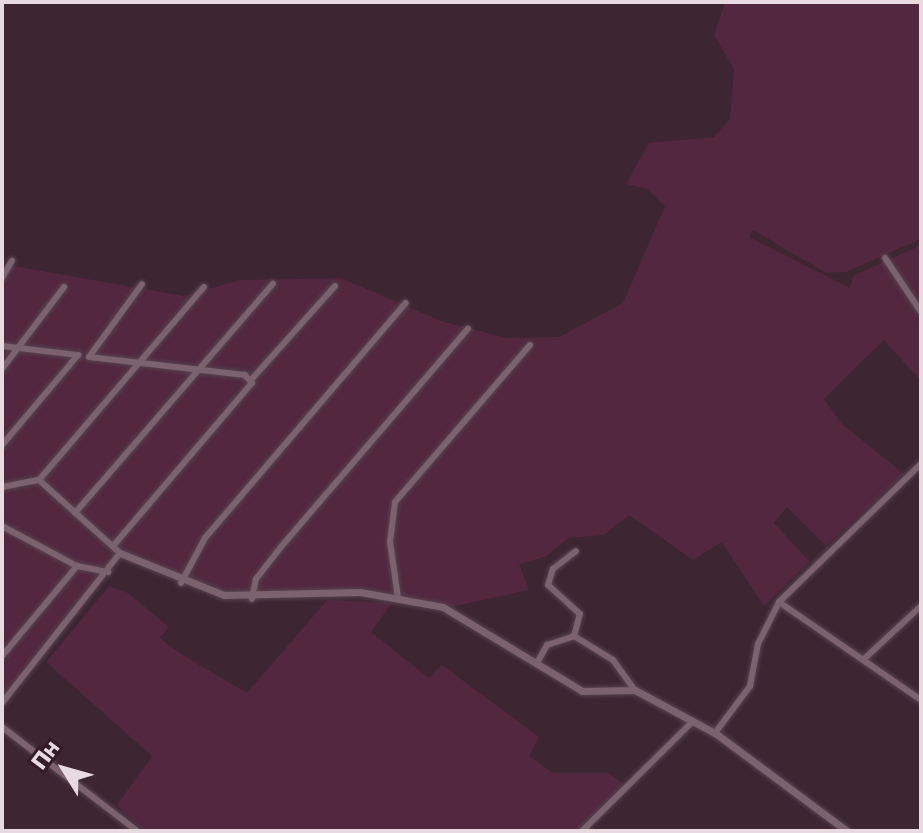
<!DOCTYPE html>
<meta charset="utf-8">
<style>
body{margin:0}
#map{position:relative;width:923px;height:833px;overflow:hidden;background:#3d2532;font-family:"Golos Text",sans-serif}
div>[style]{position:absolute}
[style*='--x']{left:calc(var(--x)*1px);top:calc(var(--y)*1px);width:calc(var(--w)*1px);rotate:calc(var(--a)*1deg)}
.green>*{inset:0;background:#52273f}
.roads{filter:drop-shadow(0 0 2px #56434e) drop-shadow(0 0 2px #56434e)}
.minor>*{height:6px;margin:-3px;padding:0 3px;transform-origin:3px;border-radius:3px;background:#7c616f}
.tertiary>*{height:7px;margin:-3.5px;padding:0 3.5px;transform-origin:3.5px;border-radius:3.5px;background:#7c616f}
span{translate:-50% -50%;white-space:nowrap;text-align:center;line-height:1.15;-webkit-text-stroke:6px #331c28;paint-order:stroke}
.frame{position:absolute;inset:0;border:4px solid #e9d9e1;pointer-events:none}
.north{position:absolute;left:24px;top:729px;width:80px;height:80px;-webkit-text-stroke:6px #331c28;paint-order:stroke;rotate:307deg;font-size:22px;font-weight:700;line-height:32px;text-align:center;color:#e9d9e1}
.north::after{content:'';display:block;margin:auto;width:28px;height:36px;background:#e9d9e1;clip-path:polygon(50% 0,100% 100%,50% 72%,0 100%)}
</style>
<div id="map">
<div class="green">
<i style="clip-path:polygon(725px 2px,921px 2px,921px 239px,846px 272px,826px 273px,753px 230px,749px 237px,850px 288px,853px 276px,921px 245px,921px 381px,884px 340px,824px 399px,842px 424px,904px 474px,826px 546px,787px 507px,774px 523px,810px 562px,764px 606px,722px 542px,693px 560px,629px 515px,604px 535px,569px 538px,545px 557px,519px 564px,529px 590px,451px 607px,368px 592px,242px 596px,189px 585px,119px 549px,100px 586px,2px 703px,2px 264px,184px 296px,240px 280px,341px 278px,441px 321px,507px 338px,559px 337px,623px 303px,665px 206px,648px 189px,626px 184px,649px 143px,714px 137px,730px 119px,734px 69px,714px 35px)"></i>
<i style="clip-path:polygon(109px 586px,128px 593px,169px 627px,160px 638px,181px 654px,247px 693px,327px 600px,392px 603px,371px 632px,429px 678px,442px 665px,539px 737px,529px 756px,553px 773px,608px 773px,625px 785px,577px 831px,144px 831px,117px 805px,152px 756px,46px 662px)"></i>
</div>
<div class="roads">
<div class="minor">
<i style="--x:885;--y:258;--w:65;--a:56.3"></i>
<i style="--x:2;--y:278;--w:20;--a:-60"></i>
<i style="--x:2;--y:346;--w:77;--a:6.8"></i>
<i style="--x:2;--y:369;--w:103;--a:-52.9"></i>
<i style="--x:251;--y:380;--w:126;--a:-48.2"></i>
<i style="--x:2;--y:445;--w:118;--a:-49.8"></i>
<i style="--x:39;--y:480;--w:254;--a:-49.5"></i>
<i style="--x:2;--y:487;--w:38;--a:-11"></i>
<i style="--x:39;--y:480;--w:109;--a:42"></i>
<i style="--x:120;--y:553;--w:191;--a:128.2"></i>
<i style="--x:75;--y:513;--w:303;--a:-49.2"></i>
<i style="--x:2;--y:526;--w:85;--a:28.1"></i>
<i style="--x:77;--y:566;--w:117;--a:129.8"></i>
<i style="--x:114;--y:545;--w:213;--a:-49.6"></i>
<i style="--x:252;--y:383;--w:11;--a:-131"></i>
<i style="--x:245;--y:375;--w:157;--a:-173.4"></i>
<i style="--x:89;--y:357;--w:90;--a:-54"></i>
<i style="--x:77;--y:566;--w:32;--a:11"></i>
<i style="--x:181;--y:583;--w:51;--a:-61.9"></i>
<i style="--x:205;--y:538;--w:309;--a:-49.5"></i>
<i style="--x:398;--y:598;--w:57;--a:-98.1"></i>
<i style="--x:390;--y:542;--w:40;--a:-82.9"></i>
<i style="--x:395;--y:502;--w:207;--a:-49.3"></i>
<i style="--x:252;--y:599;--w:20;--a:-79"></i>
<i style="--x:256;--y:579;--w:39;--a:-52"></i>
<i style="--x:280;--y:548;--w:289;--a:-49.4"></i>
<i style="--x:779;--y:602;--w:198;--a:-44.2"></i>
<i style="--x:574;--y:636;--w:23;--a:-75"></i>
<i style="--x:580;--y:614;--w:43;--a:-137.8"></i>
<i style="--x:548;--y:585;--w:17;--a:-73"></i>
<i style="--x:553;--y:569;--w:29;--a:-38"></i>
<i style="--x:864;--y:659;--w:78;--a:-42.9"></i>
<i style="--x:537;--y:663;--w:21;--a:-61"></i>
<i style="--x:547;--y:645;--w:28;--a:-18"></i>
<i style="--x:574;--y:636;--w:46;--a:31.6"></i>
<i style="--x:613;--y:660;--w:37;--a:54"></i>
<i style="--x:2;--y:727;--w:170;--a:37.6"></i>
<i style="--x:715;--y:733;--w:59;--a:-53.3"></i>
<i style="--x:750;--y:686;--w:43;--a:-79.2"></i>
<i style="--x:758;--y:644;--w:47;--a:-63.4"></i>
<i style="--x:779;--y:602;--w:173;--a:34.6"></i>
<i style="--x:582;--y:831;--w:156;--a:-44.7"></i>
</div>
<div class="tertiary">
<i style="--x:120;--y:553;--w:112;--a:22"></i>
<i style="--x:224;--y:595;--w:136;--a:-1.3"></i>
<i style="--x:360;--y:592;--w:84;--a:10.2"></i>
<i style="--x:443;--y:607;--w:162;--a:31.1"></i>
<i style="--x:582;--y:691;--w:53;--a:-1.1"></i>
<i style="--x:635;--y:690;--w:91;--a:28.3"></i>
<i style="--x:715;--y:733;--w:164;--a:36.6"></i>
</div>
</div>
<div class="frame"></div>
<div class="north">Пн</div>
</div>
